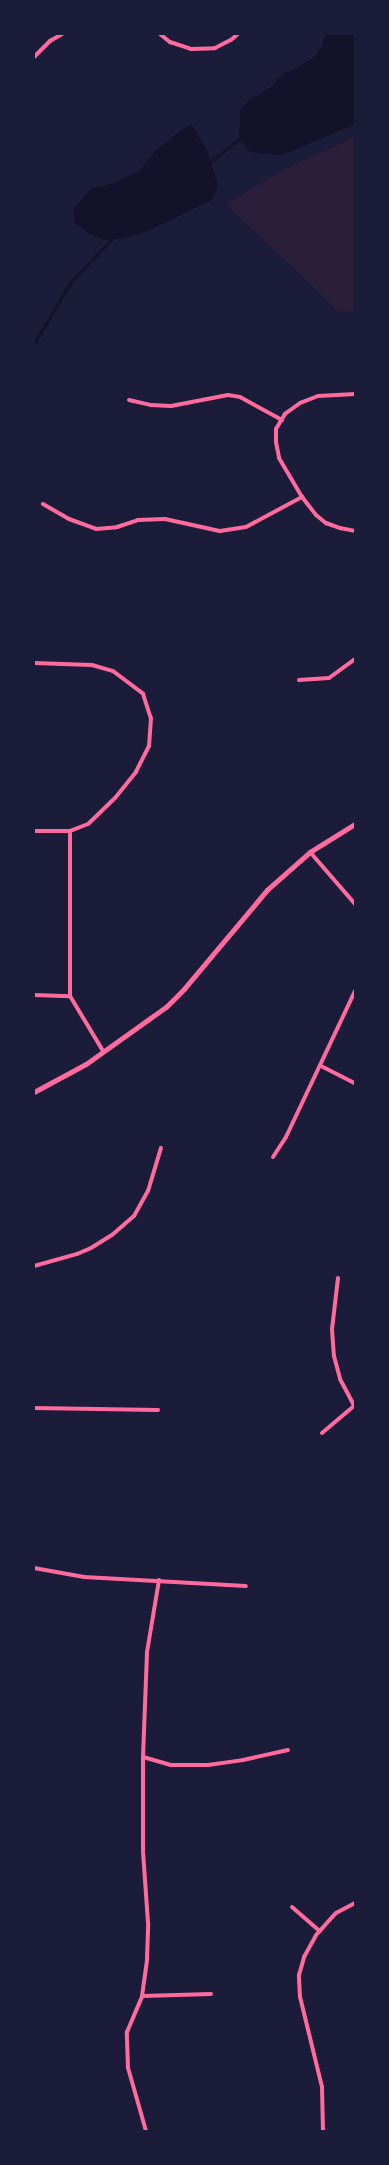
<!DOCTYPE html>
<style>
body{margin:0}
#map{position:relative;width:389px;height:2165px;overflow:hidden;background:#1b1b3a;font-family:"Zilla Slab",serif}
div>[style]{position:absolute}
[style*='--x']{left:calc(var(--x)*1px);top:calc(var(--y)*1px);width:calc(var(--w)*1px);rotate:calc(var(--a)*1deg)}
.green>*{inset:0;background:#2a1e3b}
.water>*{inset:0;background:#12122b}
.stream>*{height:2.5px;margin:-1.25px;padding:0 1.25px;transform-origin:1.25px;border-radius:1.25px;background:#12122b}
.minor>*{height:4px;margin:-2px;padding:0 2px;transform-origin:2px;border-radius:2px;background:#ff6b9d}
.tertiary>*{height:4.5px;margin:-2.25px;padding:0 2.25px;transform-origin:2.25px;border-radius:2.25px;background:#ff6b9d}
span{translate:-50% -50%;white-space:nowrap;text-align:center;line-height:1.15;-webkit-text-stroke:4.5px #1b1b3a;paint-order:stroke}
.frame{position:absolute;inset:0;border:35px solid #1b1b3a;pointer-events:none}
</style>
<div id="map">
<div class="green">
<i style="clip-path:polygon(355px 137px,355px 311px,339px 312px,226px 204px,281px 171px)"></i>
</div>
<div class="water">
<i style="clip-path:polygon(325px 34px,355px 34px,355px 124px,282px 155px,257px 153px,248px 151px,239px 135px,241px 110px,249px 100px,270px 88px,284px 73px,295px 69px,313px 58px,322px 47px)"></i>
<i style="clip-path:polygon(187px 126px,193px 126px,207px 151px,218px 185px,216px 192px,210px 201px,147px 231px,126px 238px,104px 240px,88px 233px,74px 222px,74px 208px,92px 188px,112px 184px,140px 171px,156px 150px)"></i>
</div>
<div class="stream">
<i style="--x:210;--y:162;--w:39;--a:-38"></i>
<i style="--x:34;--y:344;--w:72;--a:-59.2"></i>
<i style="--x:71;--y:282;--w:59;--a:-46.4"></i>
</div>
<div class="minor">
<i style="--x:160;--y:34;--w:13;--a:39"></i>
<i style="--x:170;--y:42;--w:22;--a:18"></i>
<i style="--x:191;--y:49;--w:24;--a:-2"></i>
<i style="--x:215;--y:48;--w:18;--a:-27"></i>
<i style="--x:231;--y:40;--w:9;--a:-41"></i>
<i style="--x:34;--y:57;--w:23;--a:-45"></i>
<i style="--x:50;--y:41;--w:14;--a:-30"></i>
<i style="--x:355;--y:394;--w:37;--a:177"></i>
<i style="--x:318;--y:396;--w:19;--a:159"></i>
<i style="--x:300;--y:403;--w:19;--a:144"></i>
<i style="--x:285;--y:414;--w:17;--a:121"></i>
<i style="--x:276;--y:429;--w:13;--a:90"></i>
<i style="--x:276;--y:442;--w:16;--a:79"></i>
<i style="--x:279;--y:458;--w:45;--a:59.5"></i>
<i style="--x:302;--y:497;--w:23;--a:52"></i>
<i style="--x:316;--y:515;--w:13;--a:39"></i>
<i style="--x:326;--y:523;--w:15;--a:20"></i>
<i style="--x:340;--y:528;--w:15;--a:11"></i>
<i style="--x:129;--y:400;--w:23;--a:13"></i>
<i style="--x:151;--y:405;--w:20;--a:3"></i>
<i style="--x:171;--y:406;--w:58;--a:-10.9"></i>
<i style="--x:228;--y:395;--w:12;--a:9"></i>
<i style="--x:240;--y:397;--w:48;--a:28.7"></i>
<i style="--x:43;--y:504;--w:30;--a:30"></i>
<i style="--x:69;--y:519;--w:29;--a:20"></i>
<i style="--x:96;--y:529;--w:21;--a:-5"></i>
<i style="--x:117;--y:527;--w:22;--a:-18"></i>
<i style="--x:138;--y:520;--w:27;--a:-2"></i>
<i style="--x:165;--y:519;--w:56;--a:12.3"></i>
<i style="--x:220;--y:531;--w:26;--a:-9"></i>
<i style="--x:246;--y:527;--w:64;--a:-28.2"></i>
<i style="--x:34;--y:663;--w:58;--a:2"></i>
<i style="--x:92;--y:665;--w:22;--a:16"></i>
<i style="--x:113;--y:671;--w:38;--a:37"></i>
<i style="--x:143;--y:694;--w:25;--a:72"></i>
<i style="--x:151;--y:718;--w:28;--a:94"></i>
<i style="--x:149;--y:746;--w:29;--a:117"></i>
<i style="--x:136;--y:772;--w:33;--a:129"></i>
<i style="--x:115;--y:798;--w:37;--a:136"></i>
<i style="--x:88;--y:824;--w:19;--a:159"></i>
<i style="--x:70;--y:831;--w:36;--a:180"></i>
<i style="--x:299;--y:680;--w:30;--a:-4"></i>
<i style="--x:329;--y:678;--w:32;--a:-36"></i>
<i style="--x:70;--y:831;--w:165;--a:90"></i>
<i style="--x:310;--y:852;--w:69;--a:49.1"></i>
<i style="--x:34;--y:995;--w:36;--a:2"></i>
<i style="--x:70;--y:996;--w:64;--a:59"></i>
<i style="--x:321;--y:1066;--w:38;--a:27"></i>
<i style="--x:273;--y:1157;--w:24;--a:-57"></i>
<i style="--x:286;--y:1137;--w:161;--a:-64.7"></i>
<i style="--x:34;--y:1266;--w:45;--a:-15.6"></i>
<i style="--x:77;--y:1254;--w:15;--a:-23"></i>
<i style="--x:91;--y:1248;--w:25;--a:-32"></i>
<i style="--x:112;--y:1235;--w:29;--a:-41"></i>
<i style="--x:134;--y:1216;--w:29;--a:-61"></i>
<i style="--x:148;--y:1191;--w:45;--a:-73.2"></i>
<i style="--x:338;--y:1278;--w:51;--a:96.7"></i>
<i style="--x:332;--y:1329;--w:27;--a:86"></i>
<i style="--x:334;--y:1356;--w:24;--a:75"></i>
<i style="--x:340;--y:1379;--w:30;--a:62"></i>
<i style="--x:34;--y:1408;--w:124;--a:0.9"></i>
<i style="--x:322;--y:1433;--w:43;--a:-40.3"></i>
<i style="--x:34;--y:1568;--w:51;--a:10.2"></i>
<i style="--x:84;--y:1577;--w:162;--a:3.2"></i>
<i style="--x:143;--y:1757;--w:29;--a:16"></i>
<i style="--x:171;--y:1765;--w:37;--a:0"></i>
<i style="--x:208;--y:1765;--w:35;--a:-8"></i>
<i style="--x:243;--y:1760;--w:46;--a:-12.5"></i>
<i style="--x:292;--y:1907;--w:37;--a:41"></i>
<i style="--x:142;--y:1996;--w:69;--a:-1.7"></i>
<i style="--x:146;--y:2131;--w:66;--a:-105.9"></i>
<i style="--x:128;--y:2068;--w:36;--a:-92"></i>
<i style="--x:127;--y:2032;--w:39;--a:-67"></i>
<i style="--x:142;--y:1996;--w:37;--a:-82"></i>
<i style="--x:147;--y:1959;--w:36;--a:-88"></i>
<i style="--x:148;--y:1923;--w:72;--a:-94"></i>
<i style="--x:143;--y:1851;--w:94;--a:-90"></i>
<i style="--x:143;--y:1757;--w:105;--a:-87.8"></i>
<i style="--x:147;--y:1652;--w:73;--a:-80.5"></i>
<i style="--x:323;--y:2131;--w:44;--a:-91.3"></i>
<i style="--x:322;--y:2087;--w:93;--a:-103.7"></i>
<i style="--x:300;--y:1997;--w:22;--a:-93"></i>
<i style="--x:299;--y:1975;--w:19;--a:-74"></i>
<i style="--x:304;--y:1957;--w:26;--a:-61"></i>
<i style="--x:317;--y:1934;--w:28;--a:-48"></i>
<i style="--x:336;--y:1913;--w:21;--a:-28"></i>
</div>
<div class="tertiary">
<i style="--x:34;--y:1092;--w:59;--a:-28.3"></i>
<i style="--x:86;--y:1064;--w:98;--a:-35.5"></i>
<i style="--x:166;--y:1007;--w:25;--a:-45"></i>
<i style="--x:184;--y:989;--w:129;--a:-50"></i>
<i style="--x:267;--y:890;--w:57;--a:-41.5"></i>
<i style="--x:310;--y:852;--w:53;--a:-31.9"></i>
</div>
<div class="frame"></div>
</div>
